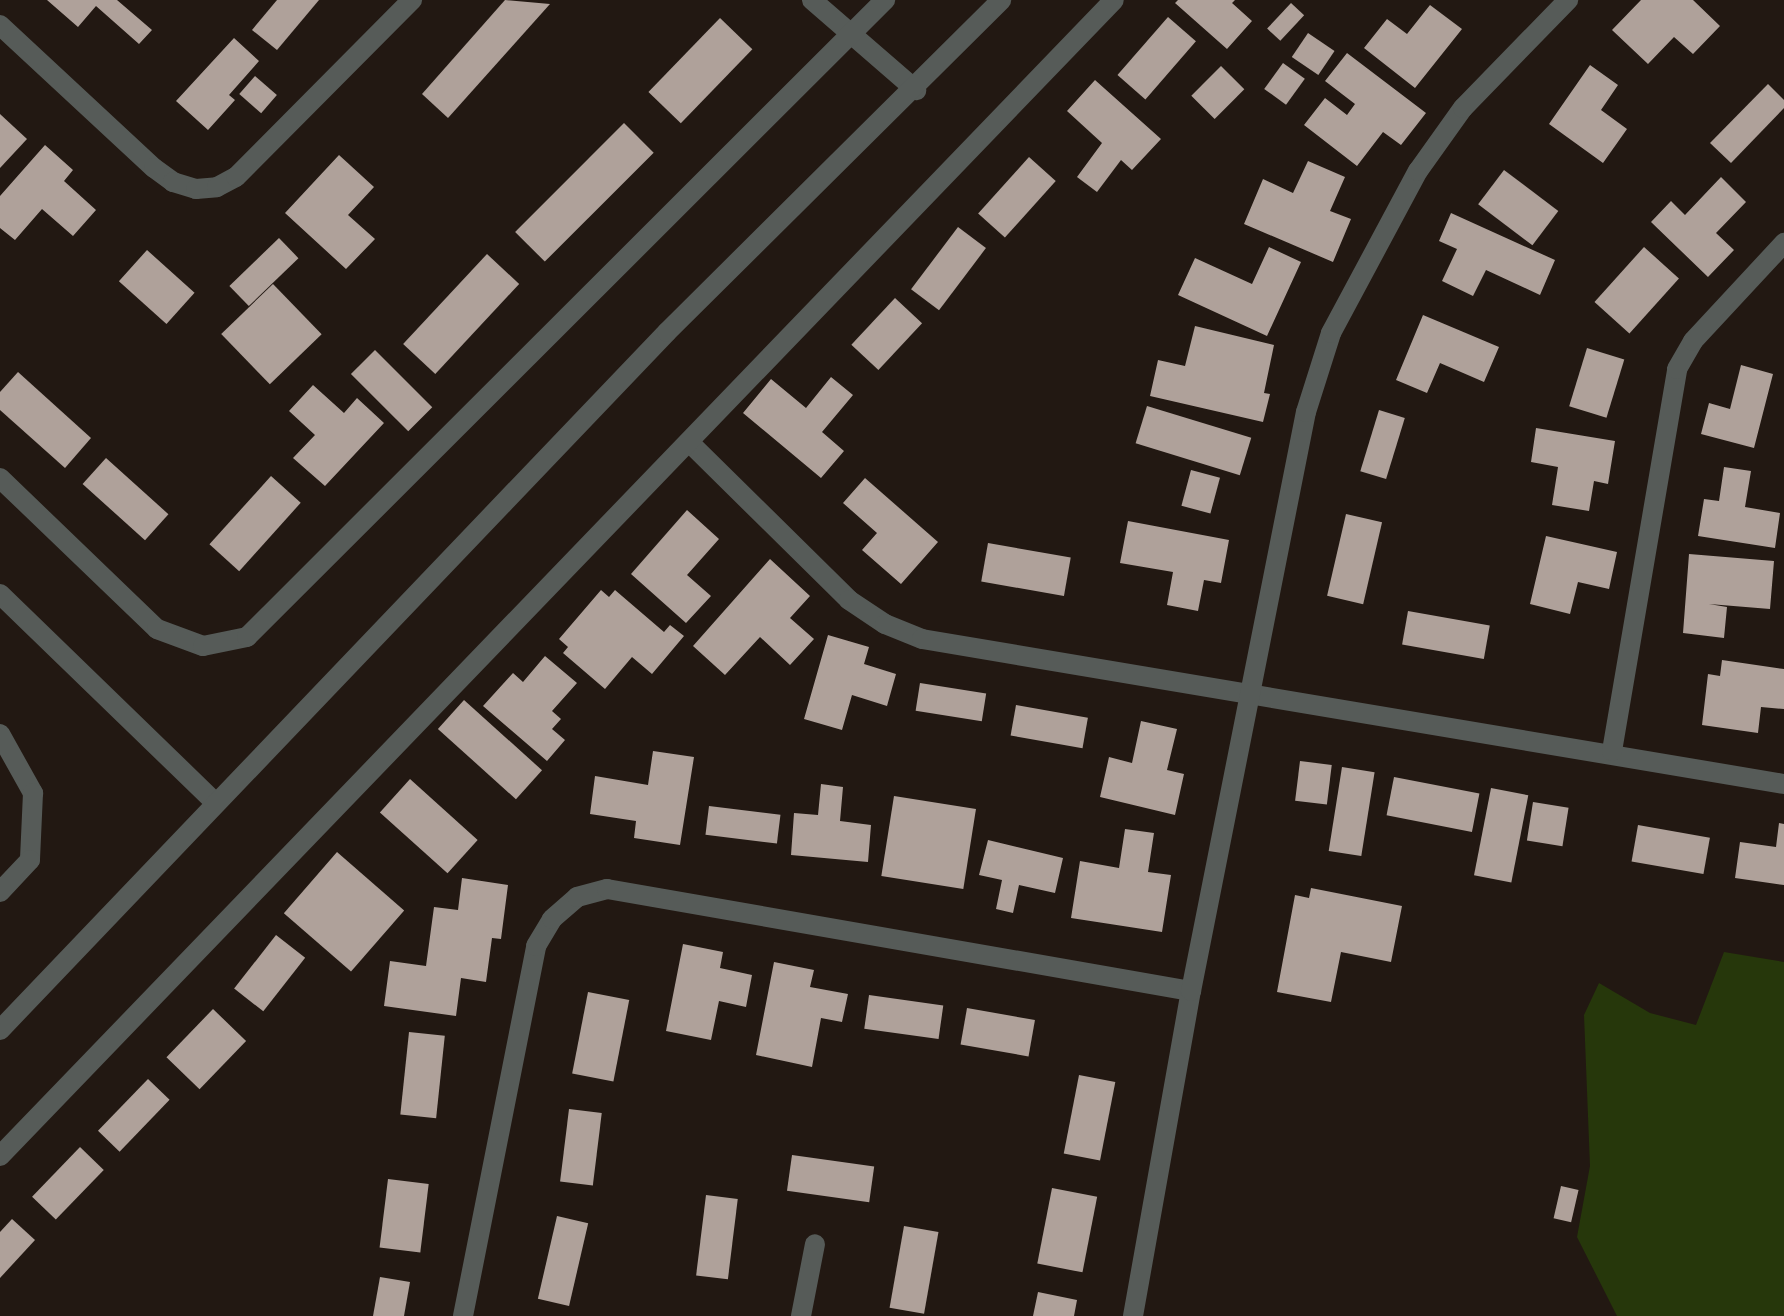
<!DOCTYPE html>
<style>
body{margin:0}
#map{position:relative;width:1784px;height:1316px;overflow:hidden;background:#221812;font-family:Literata,serif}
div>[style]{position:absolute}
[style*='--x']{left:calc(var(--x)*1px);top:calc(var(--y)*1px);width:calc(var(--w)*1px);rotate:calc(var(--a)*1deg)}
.green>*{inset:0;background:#26370b}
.building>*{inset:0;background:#afa19a;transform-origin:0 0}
.minor>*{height:20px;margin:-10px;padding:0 10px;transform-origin:10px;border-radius:10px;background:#565b58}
span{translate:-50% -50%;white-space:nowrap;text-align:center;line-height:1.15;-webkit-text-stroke:8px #181009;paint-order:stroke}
</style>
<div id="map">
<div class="green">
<i style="clip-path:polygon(1724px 952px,1784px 962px,1784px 1316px,1617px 1316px,1577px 1237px,1590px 1166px,1584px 1015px,1599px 983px,1650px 1013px,1696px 1025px)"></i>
</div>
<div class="building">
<i style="clip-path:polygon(47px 0,117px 0,152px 30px,139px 44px,96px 6px,78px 27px)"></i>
<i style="clip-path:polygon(277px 0,319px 0,277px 50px,252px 30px)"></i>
<i style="clip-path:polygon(505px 0,550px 4px,448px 118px,422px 94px)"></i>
<i style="clip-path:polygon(1178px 0,1235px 0,1232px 3px,1252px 21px,1227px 49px,1175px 3px)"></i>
<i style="clip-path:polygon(1641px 0,1693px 0,1720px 26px,1693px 54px,1674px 37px,1648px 64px,1612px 30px)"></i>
<i style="left:1291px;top:3px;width:18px;height:35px;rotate:43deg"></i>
<i style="clip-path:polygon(1430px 5px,1462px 29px,1415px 88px,1364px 48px,1387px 19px,1407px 34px)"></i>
<i style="left:1168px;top:17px;width:37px;height:77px;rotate:41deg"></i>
<i style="left:720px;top:18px;width:45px;height:103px;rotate:44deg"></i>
<i style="left:1308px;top:33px;width:32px;height:29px;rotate:34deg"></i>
<i style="clip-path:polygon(234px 38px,259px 61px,229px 95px,235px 100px,208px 130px,176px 101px)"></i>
<i style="clip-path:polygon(1347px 53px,1426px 113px,1401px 145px,1383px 132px,1357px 166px,1304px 125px,1325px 98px,1347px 115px,1355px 104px,1325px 81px)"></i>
<i style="left:1283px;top:63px;width:27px;height:32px;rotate:36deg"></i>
<i style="clip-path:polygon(1590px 65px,1618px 85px,1601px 110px,1627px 129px,1603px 163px,1549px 124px)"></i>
<i style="left:1221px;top:66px;width:33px;height:42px;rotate:45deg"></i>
<i style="left:255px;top:76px;width:29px;height:24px;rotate:41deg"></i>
<i style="clip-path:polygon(1095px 80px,1161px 139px,1132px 170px,1121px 160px,1097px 192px,1077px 177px,1102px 143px,1067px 111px)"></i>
<i style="clip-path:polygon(1768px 84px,1784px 100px,1784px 108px,1731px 163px,1710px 143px)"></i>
<i style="clip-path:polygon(0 114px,27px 139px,0 168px)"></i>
<i style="left:624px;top:123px;width:42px;height:154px;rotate:45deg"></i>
<i style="clip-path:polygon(45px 145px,73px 170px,64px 181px,96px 210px,73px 236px,42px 209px,15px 240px,0 228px,0 196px)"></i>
<i style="clip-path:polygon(339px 155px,374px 187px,348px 215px,375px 239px,346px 269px,285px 213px)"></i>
<i style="left:1029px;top:157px;width:36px;height:76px;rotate:42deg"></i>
<i style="clip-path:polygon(1308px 161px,1345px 177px,1330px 211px,1351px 219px,1333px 262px,1244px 224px,1263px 179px,1293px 193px)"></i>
<i style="left:1504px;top:170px;width:68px;height:43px;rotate:37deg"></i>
<i style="clip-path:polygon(1721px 177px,1746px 202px,1716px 233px,1734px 250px,1708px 277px,1651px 222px,1671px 201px,1685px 215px)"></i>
<i style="clip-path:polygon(1451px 213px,1555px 260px,1540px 295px,1486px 270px,1473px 296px,1442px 281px,1457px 249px,1439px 241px)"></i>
<i style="left:958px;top:227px;width:35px;height:78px;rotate:37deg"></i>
<i style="left:279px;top:238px;width:28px;height:69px;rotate:46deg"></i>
<i style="clip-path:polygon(1269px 247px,1301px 262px,1267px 336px,1178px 295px,1195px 258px,1252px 284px)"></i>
<i style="left:1644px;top:247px;width:47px;height:74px;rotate:42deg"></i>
<i style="left:147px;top:250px;width:64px;height:42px;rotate:42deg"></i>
<i style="left:487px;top:254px;width:44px;height:123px;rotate:43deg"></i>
<i style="left:273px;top:284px;width:70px;height:72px;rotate:46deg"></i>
<i style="left:895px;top:298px;width:37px;height:64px;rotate:43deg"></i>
<i style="clip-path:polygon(1423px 315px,1499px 347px,1484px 382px,1440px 363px,1427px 393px,1396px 380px)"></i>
<i style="clip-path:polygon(1195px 326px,1274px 345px,1264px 393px,1270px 394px,1263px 422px,1150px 396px,1158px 360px,1185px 366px)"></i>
<i style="left:1587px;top:348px;width:39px;height:61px;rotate:17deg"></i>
<i style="left:375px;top:350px;width:81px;height:34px;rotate:45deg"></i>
<i style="clip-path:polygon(1741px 365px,1773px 374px,1754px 448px,1701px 434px,1709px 403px,1730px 409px)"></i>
<i style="clip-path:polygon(18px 372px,91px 438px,65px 468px,0 410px,0 392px)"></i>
<i style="clip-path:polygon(831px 377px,853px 395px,822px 432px,844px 451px,821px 478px,743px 413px,771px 379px,806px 408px)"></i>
<i style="clip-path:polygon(313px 385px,344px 413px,357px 398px,384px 423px,325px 486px,293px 458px,315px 435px,289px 411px)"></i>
<i style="left:1147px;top:406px;width:109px;height:39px;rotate:17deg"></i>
<i style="left:1379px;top:410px;width:27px;height:64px;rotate:17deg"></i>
<i style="clip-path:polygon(1536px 428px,1615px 441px,1608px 484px,1594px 481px,1589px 511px,1552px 505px,1558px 467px,1531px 462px)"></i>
<i style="left:106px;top:458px;width:84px;height:35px;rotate:42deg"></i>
<i style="clip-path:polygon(1724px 467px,1751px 471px,1745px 507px,1780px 513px,1775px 548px,1698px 536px,1704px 499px,1719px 501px)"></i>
<i style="left:1191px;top:470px;width:30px;height:37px;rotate:15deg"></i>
<i style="left:271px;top:476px;width:40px;height:92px;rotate:42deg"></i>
<i style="clip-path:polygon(865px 478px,938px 542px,901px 584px,862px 550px,877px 533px,843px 503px)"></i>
<i style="clip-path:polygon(687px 510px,719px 539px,687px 575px,711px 596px,686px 623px,631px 574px)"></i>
<i style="left:1346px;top:514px;width:37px;height:84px;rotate:13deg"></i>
<i style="clip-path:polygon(1128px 521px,1229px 540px,1221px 583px,1204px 580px,1198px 611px,1167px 605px,1173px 572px,1120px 563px)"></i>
<i style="clip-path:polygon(1546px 536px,1617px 552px,1609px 589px,1578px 582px,1570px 614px,1530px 604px)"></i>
<i style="left:988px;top:543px;width:84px;height:39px;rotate:10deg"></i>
<i style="clip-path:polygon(1689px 554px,1774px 561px,1770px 609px,1709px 604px,1727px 607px,1724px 638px,1683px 633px)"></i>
<i style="clip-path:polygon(770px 559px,810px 596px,790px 618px,814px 639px,790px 665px,760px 637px,725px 675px,693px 646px)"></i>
<i style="clip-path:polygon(601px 590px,609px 597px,615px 590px,664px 632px,670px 625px,684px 636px,652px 674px,632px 657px,605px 689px,563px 653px,568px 647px,559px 639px)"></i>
<i style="left:1408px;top:611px;width:83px;height:34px;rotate:10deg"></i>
<i style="clip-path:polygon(828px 635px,869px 647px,864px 664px,896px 674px,887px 706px,852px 695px,842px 730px,804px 719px)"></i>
<i style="clip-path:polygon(545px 656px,577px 683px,552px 711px,561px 719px,552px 729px,565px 740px,547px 761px,483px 706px,513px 673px,523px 682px)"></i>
<i style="clip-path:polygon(1722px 660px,1784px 669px,1784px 709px,1761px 707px,1758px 733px,1702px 725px,1708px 674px,1720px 676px)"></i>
<i style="left:920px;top:683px;width:67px;height:28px;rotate:9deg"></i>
<i style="left:464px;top:700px;width:105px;height:39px;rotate:42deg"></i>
<i style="left:1016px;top:705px;width:73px;height:31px;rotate:10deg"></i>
<i style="clip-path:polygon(1141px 721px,1177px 729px,1167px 770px,1184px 774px,1175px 815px,1100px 797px,1109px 757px,1132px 763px)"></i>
<i style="clip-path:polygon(653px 751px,694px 757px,680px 845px,634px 838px,636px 821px,590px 814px,595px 776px,648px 785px)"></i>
<i style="left:1300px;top:761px;width:32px;height:40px;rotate:7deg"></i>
<i style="left:1342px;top:767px;width:33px;height:85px;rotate:9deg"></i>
<i style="left:1394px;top:777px;width:87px;height:39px;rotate:11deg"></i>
<i style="left:410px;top:779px;width:91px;height:45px;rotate:42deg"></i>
<i style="clip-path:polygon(821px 784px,843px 787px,840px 821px,871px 825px,868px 862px,791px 855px,794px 813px,818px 815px)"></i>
<i style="left:1491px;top:788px;width:38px;height:89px;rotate:11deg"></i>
<i style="left:894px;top:796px;width:83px;height:81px;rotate:9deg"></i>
<i style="left:1533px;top:802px;width:36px;height:39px;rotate:9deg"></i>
<i style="left:709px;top:806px;width:72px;height:29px;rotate:7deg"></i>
<i style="clip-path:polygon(1779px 823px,1784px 824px,1784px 885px,1735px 878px,1740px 842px,1776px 847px)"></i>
<i style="left:1638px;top:825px;width:73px;height:37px;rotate:10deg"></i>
<i style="clip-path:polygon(1125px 829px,1154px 833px,1148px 872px,1171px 875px,1162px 932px,1071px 918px,1080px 861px,1119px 868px)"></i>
<i style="clip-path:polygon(988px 840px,1063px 858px,1055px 893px,1019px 885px,1013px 913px,996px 909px,1002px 880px,979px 875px)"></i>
<i style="left:337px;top:852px;width:89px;height:81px;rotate:41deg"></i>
<i style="clip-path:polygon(462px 878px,508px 885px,501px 939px,492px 938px,486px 982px,461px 978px,456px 1016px,384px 1006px,390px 961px,426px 966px,434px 907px,458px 910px)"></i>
<i style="clip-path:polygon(1311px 888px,1402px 906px,1391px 962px,1341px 952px,1331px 1002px,1277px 992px,1295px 895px,1309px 898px)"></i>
<i style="left:276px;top:935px;width:37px;height:68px;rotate:38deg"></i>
<i style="clip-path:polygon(683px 944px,723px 952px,720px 968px,752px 975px,746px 1007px,719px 1001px,711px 1040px,666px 1031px)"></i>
<i style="clip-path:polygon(774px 962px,814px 970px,810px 987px,848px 994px,842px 1022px,821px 1018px,812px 1067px,756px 1055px)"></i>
<i style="left:588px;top:992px;width:42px;height:83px;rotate:11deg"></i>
<i style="left:869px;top:995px;width:75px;height:34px;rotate:8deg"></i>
<i style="left:967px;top:1008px;width:69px;height:37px;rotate:10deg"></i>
<i style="left:213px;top:1009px;width:46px;height:67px;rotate:44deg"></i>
<i style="left:409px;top:1032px;width:36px;height:83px;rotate:6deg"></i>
<i style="left:1079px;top:1075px;width:37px;height:80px;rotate:11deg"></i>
<i style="left:148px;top:1079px;width:30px;height:72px;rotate:44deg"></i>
<i style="left:569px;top:1109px;width:33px;height:73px;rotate:7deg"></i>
<i style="left:80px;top:1147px;width:33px;height:69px;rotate:44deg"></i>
<i style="left:792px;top:1155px;width:83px;height:36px;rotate:8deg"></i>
<i style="left:388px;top:1179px;width:41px;height:69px;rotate:7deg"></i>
<i style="left:1561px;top:1186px;width:18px;height:33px;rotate:13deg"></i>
<i style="left:1052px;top:1188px;width:46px;height:77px;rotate:11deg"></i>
<i style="left:706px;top:1195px;width:32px;height:81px;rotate:7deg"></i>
<i style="left:557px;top:1216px;width:32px;height:85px;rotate:13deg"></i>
<i style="clip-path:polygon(12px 1219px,35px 1240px,0 1278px,0 1232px)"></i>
<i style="left:904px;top:1226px;width:35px;height:83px;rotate:10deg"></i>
<i style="clip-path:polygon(380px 1277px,410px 1282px,404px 1316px,373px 1316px)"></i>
<i style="clip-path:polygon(1038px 1292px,1077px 1300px,1074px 1316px,1033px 1316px)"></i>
</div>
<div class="minor">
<i style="--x:812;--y:0;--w:138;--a:40.9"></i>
<i style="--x:0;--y:25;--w:210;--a:42.9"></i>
<i style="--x:154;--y:168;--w:24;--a:36"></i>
<i style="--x:173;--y:182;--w:24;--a:17"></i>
<i style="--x:196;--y:189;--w:21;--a:-5"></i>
<i style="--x:217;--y:187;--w:21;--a:-28"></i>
<i style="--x:236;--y:177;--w:250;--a:-45.2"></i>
<i style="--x:691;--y:444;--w:222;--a:44.6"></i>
<i style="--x:849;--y:600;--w:43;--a:33.7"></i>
<i style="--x:885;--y:624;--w:40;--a:22"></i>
<i style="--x:922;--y:639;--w:874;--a:9.55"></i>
<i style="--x:0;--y:478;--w:218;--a:43.9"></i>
<i style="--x:157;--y:629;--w:49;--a:20.3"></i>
<i style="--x:203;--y:646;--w:45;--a:-11.6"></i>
<i style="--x:247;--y:637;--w:902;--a:-44.96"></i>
<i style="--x:0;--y:594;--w:299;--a:44.1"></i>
<i style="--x:0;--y:734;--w:68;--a:60.8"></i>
<i style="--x:33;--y:793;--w:67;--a:92.6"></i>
<i style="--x:30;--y:860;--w:44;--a:133.2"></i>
<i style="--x:1612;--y:751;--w:387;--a:-80.3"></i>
<i style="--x:1677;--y:369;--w:32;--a:-60"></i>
<i style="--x:1693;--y:341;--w:134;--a:-47.1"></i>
<i style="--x:0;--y:1030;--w:965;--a:-46.3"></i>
<i style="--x:667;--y:332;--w:471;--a:-44.8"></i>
<i style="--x:0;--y:1156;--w:1605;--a:-46.06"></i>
<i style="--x:463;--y:1316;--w:377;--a:-78.8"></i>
<i style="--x:536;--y:946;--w:31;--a:-59"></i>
<i style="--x:552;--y:919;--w:33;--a:-41"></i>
<i style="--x:577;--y:897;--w:31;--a:-15"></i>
<i style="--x:607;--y:889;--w:593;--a:9.91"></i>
<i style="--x:801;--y:1316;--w:73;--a:-79"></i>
<i style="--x:1133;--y:1316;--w:330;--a:-79.9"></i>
<i style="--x:1191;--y:991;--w:590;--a:-78.77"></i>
<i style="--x:1306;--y:412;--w:83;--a:-72.4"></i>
<i style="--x:1331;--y:333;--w:184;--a:-61.8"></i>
<i style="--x:1418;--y:171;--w:77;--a:-54.5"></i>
<i style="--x:1463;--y:108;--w:151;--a:-45.8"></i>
</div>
</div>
